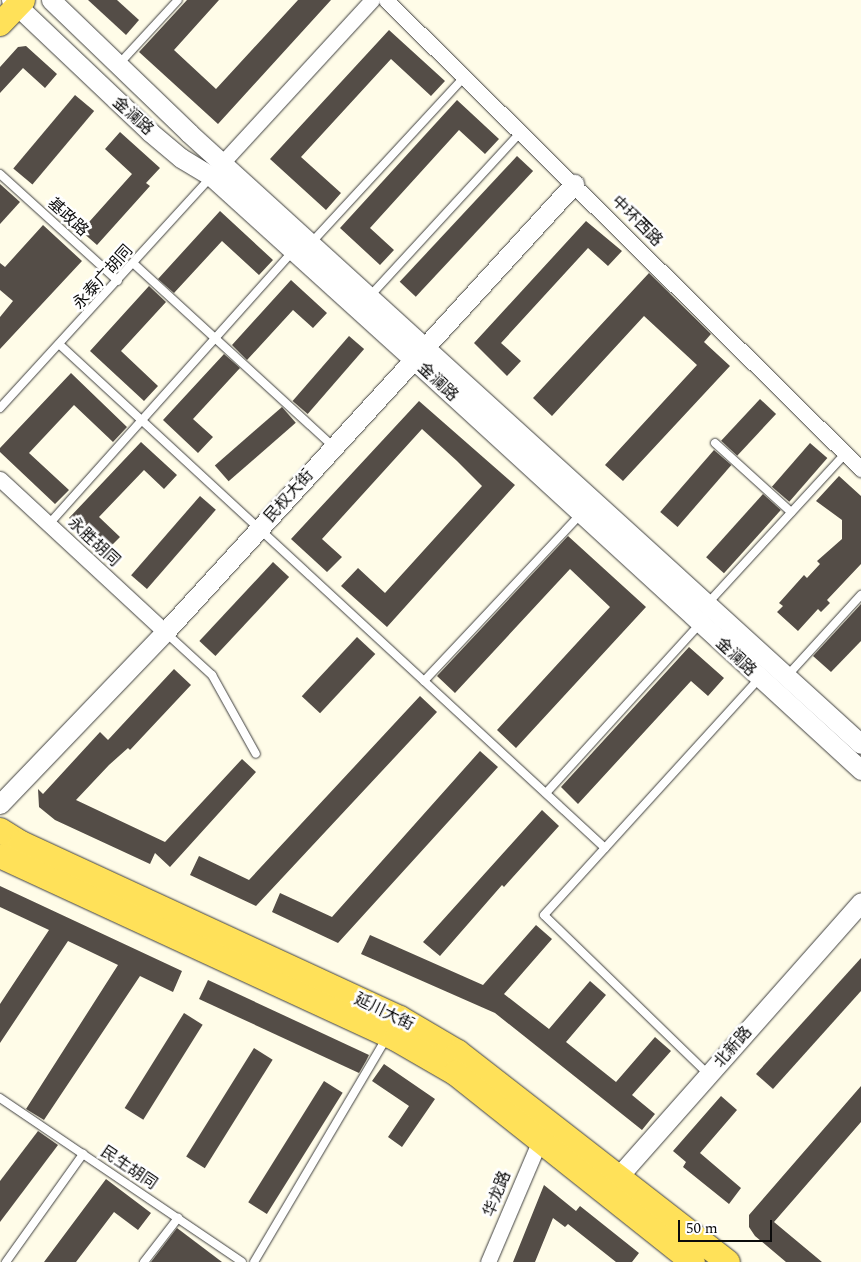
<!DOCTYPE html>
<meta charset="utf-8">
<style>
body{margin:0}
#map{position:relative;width:861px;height:1262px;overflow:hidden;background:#fffce8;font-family:Spectral,"Noto Sans SC",serif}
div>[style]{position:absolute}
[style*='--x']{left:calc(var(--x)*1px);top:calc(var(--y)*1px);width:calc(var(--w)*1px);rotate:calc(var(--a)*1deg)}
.building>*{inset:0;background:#544d47;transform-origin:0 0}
.roads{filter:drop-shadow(0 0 1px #3e3e3e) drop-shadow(0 0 1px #3e3e3e)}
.service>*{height:8px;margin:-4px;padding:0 4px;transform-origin:4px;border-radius:4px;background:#fff}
.minor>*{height:15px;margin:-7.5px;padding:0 7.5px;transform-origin:7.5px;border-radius:7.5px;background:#fff}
.tertiary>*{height:19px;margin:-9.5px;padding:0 9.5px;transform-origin:9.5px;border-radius:9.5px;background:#fff}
.primary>*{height:24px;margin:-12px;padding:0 12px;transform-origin:12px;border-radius:12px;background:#ffe159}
span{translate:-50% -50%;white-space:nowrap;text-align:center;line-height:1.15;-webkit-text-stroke:5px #fff;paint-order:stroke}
.street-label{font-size:16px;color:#0b0b0b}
.scale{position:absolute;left:678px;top:1220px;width:94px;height:22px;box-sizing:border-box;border:2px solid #0b0b0b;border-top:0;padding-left:6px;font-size:15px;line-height:18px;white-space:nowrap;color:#0b0b0b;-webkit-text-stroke:4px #fff;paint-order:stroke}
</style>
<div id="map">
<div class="building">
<i style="clip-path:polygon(88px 0,117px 0,139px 20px,126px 35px)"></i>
<i style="clip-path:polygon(187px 0,219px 0,174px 50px,216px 89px,298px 0,331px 0,218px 124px,139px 52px)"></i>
<i style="clip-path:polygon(389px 30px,445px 81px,431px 96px,391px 59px,301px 157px,341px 193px,326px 210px,270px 159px)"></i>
<i style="clip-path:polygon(26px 46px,57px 74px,45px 88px,23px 68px,0 93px,0 67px,18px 47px)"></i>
<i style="left:75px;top:95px;width:25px;height:96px;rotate:40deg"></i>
<i style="clip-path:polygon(457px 100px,499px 139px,485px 154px,459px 130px,370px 228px,394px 250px,380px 265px,340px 228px)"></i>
<i style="clip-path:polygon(120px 132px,160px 168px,146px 183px,150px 186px,97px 245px,81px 231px,132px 174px,105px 149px)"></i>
<i style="left:517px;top:156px;width:22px;height:172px;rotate:43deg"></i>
<i style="clip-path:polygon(0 184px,20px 202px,0 224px)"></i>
<i style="clip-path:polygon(220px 211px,273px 260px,259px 275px,222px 241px,174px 293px,158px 279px)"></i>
<i style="clip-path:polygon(586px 221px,622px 251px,608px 266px,588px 248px,501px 343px,521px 361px,507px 376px,474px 343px)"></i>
<i style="clip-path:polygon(43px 225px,82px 261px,0 349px,0 317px,13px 301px,0 290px,0 263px,5px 267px)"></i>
<i style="clip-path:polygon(649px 273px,711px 334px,704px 342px,730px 366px,623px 481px,605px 465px,697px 365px,644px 316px,552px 416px,533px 398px)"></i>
<i style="clip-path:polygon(291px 280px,327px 313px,313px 328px,293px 310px,247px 360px,232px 345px)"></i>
<i style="clip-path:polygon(149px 286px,166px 302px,121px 351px,158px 386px,144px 401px,90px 351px)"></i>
<i style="left:349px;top:336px;width:20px;height:86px;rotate:41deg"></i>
<i style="clip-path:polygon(224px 354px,240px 368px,193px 419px,213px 437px,198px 453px,163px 420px)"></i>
<i style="clip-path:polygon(71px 373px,127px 427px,113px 442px,74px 405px,29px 453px,69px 490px,55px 504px,0 452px,0 448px)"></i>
<i style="left:760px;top:399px;width:22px;height:57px;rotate:43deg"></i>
<i style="clip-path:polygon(419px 401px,515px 485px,387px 627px,341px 586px,358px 568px,385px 593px,482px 486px,457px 461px,422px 429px,322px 539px,342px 557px,327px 572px,291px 539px)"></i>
<i style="left:282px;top:407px;width:21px;height:89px;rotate:49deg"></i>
<i style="clip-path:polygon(141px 442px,177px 475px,164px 489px,144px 470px,99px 517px,120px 537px,105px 552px,69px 518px)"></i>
<i style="left:810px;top:443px;width:23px;height:58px;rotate:41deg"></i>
<i style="left:714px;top:450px;width:23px;height:82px;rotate:41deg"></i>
<i style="clip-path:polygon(839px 476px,861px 496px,861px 564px,827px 600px,830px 603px,821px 612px,818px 609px,798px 631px,777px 612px,783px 606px,779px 603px,804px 575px,807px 578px,820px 564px,817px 561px,842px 539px,842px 520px,816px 501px)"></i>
<i style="left:763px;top:494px;width:24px;height:85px;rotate:42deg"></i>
<i style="left:200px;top:496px;width:21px;height:105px;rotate:41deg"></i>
<i style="clip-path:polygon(568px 536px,646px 607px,516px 748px,497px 730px,610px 607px,570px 569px,455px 693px,437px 676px)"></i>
<i style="left:273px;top:562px;width:22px;height:108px;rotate:43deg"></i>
<i style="clip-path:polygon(861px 604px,861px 641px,831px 672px,813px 656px)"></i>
<i style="left:357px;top:637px;width:25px;height:81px;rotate:43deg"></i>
<i style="clip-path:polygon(689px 647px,724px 678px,708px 696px,691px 681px,578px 804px,561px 787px)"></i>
<i style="clip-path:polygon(174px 669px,191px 685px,130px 750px,128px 748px,109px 765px,76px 800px,165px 842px,242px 759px,256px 772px,170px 867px,155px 853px,150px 864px,55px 820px,39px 807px,38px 789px,43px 794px,100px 732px,108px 740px)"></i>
<i style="clip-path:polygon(420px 696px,437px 712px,256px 906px,190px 875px,199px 856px,249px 880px)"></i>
<i style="clip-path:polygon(480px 751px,498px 767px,338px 943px,272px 912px,280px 893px,332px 917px)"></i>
<i style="clip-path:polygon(542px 810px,559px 826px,504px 887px,502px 885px,440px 956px,423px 942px)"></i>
<i style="clip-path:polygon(0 886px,182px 971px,173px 992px,140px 976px,44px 1120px,26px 1109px,118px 965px,68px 941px,0 1043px,0 1004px,49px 930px,0 907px)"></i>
<i style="clip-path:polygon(536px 925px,552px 939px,504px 994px,549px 1029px,590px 981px,606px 995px,566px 1042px,616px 1082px,655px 1037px,671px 1051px,632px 1095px,655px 1114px,642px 1130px,495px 1013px,361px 954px,370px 935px,483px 985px)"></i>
<i style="clip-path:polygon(861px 958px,861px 991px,773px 1089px,756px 1074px)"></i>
<i style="clip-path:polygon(208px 980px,369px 1055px,366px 1061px,359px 1073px,199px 999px)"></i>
<i style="left:184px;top:1013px;width:22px;height:112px;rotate:32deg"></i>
<i style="left:254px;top:1048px;width:22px;height:128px;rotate:32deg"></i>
<i style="clip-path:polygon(384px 1064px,435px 1099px,402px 1147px,388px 1137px,409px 1106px,372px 1081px)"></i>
<i style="left:324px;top:1081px;width:22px;height:143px;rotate:32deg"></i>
<i style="clip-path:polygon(861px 1086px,861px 1122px,774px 1222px,822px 1262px,786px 1262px,755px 1236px,749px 1227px,749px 1215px)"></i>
<i style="clip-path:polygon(721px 1096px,737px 1110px,700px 1153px,741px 1188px,729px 1204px,683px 1167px,686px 1162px,673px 1151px)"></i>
<i style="clip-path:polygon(38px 1131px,58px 1145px,0 1222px,0 1181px)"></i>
<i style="clip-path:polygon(106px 1179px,151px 1213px,138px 1230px,114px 1212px,76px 1262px,44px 1262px)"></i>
<i style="clip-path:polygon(544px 1185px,576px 1211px,580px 1206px,639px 1253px,632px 1262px,616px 1262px,568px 1224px,565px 1227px,553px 1218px,535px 1262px,513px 1262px)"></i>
<i style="clip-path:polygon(177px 1228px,222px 1262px,151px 1262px)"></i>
</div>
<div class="roads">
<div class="service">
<i style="--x:118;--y:65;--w:88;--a:-47.3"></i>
<i style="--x:0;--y:174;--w:159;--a:42.2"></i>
<i style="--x:312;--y:242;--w:224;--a:-47.3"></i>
<i style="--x:133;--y:263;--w:271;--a:42.5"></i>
<i style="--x:370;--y:296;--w:223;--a:-47.4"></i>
<i style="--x:59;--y:344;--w:743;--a:42.71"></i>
<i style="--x:0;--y:408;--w:313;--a:-47.6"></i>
<i style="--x:715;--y:443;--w:103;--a:42.2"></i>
<i style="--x:49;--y:524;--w:366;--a:-48.2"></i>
<i style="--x:708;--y:603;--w:202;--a:-47.4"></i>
<i style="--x:165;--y:632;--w:64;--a:42.5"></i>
<i style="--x:212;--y:675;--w:90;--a:60.9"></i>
<i style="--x:787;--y:676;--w:110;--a:-47.6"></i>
<i style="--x:424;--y:681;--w:229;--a:-46.8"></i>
<i style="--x:546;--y:793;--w:229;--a:-47.7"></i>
<i style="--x:708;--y:1074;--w:228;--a:-135.9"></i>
<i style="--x:544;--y:915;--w:319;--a:-47.7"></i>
<i style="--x:0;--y:1098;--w:292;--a:34.1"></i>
<i style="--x:6;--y:1262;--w:133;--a:-54.5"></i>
<i style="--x:144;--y:1262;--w:56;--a:-52.3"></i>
<i style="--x:254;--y:1262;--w:261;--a:-59.4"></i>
</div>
<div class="minor">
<i style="--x:386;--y:0;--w:668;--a:44.64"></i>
<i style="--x:223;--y:162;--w:220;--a:-47.4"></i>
<i style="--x:0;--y:479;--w:225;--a:42.8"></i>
<i style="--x:488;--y:1262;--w:133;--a:-66.9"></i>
</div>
<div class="tertiary">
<i style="--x:11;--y:0;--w:192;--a:43.5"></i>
<i style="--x:150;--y:132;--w:40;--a:40"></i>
<i style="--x:181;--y:158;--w:35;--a:31"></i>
<i style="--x:211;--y:176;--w:273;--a:42.2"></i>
<i style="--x:413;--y:359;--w:608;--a:42.53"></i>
<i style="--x:51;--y:0;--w:192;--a:43.9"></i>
<i style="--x:189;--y:133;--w:908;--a:42.28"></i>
<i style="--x:0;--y:804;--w:238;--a:-46.2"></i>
<i style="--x:165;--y:632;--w:607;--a:-47.61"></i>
<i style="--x:610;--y:1186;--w:379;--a:-48.5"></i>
</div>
<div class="primary">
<i style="--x:0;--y:24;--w:33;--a:-46"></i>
<i style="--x:0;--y:830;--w:25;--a:32"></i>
<i style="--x:21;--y:843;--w:417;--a:24.8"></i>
<i style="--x:400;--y:1018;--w:67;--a:30.4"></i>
<i style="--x:458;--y:1052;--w:342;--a:37.9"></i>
<i style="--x:0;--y:856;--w:436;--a:24.8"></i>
<i style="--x:396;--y:1039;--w:68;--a:30"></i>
<i style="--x:455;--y:1073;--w:304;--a:38.5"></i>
</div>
</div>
<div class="street-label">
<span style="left:133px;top:116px;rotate:42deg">金澜路</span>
<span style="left:68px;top:217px;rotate:42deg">基政路</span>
<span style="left:637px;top:221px;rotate:45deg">中环西路</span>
<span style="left:103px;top:277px;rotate:-48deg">永泰广胡同</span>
<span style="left:438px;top:382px;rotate:43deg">金澜路</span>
<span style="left:289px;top:496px;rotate:-48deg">民权大街</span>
<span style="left:94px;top:542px;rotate:43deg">永胜胡同</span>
<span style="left:736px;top:657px;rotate:43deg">金澜路</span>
<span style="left:384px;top:1012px;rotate:26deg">延川大街</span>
<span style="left:733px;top:1047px;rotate:-49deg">北新路</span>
<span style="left:129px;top:1168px;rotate:34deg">民生胡同</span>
<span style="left:497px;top:1194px;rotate:-68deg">华龙路</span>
</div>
<div class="scale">50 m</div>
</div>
